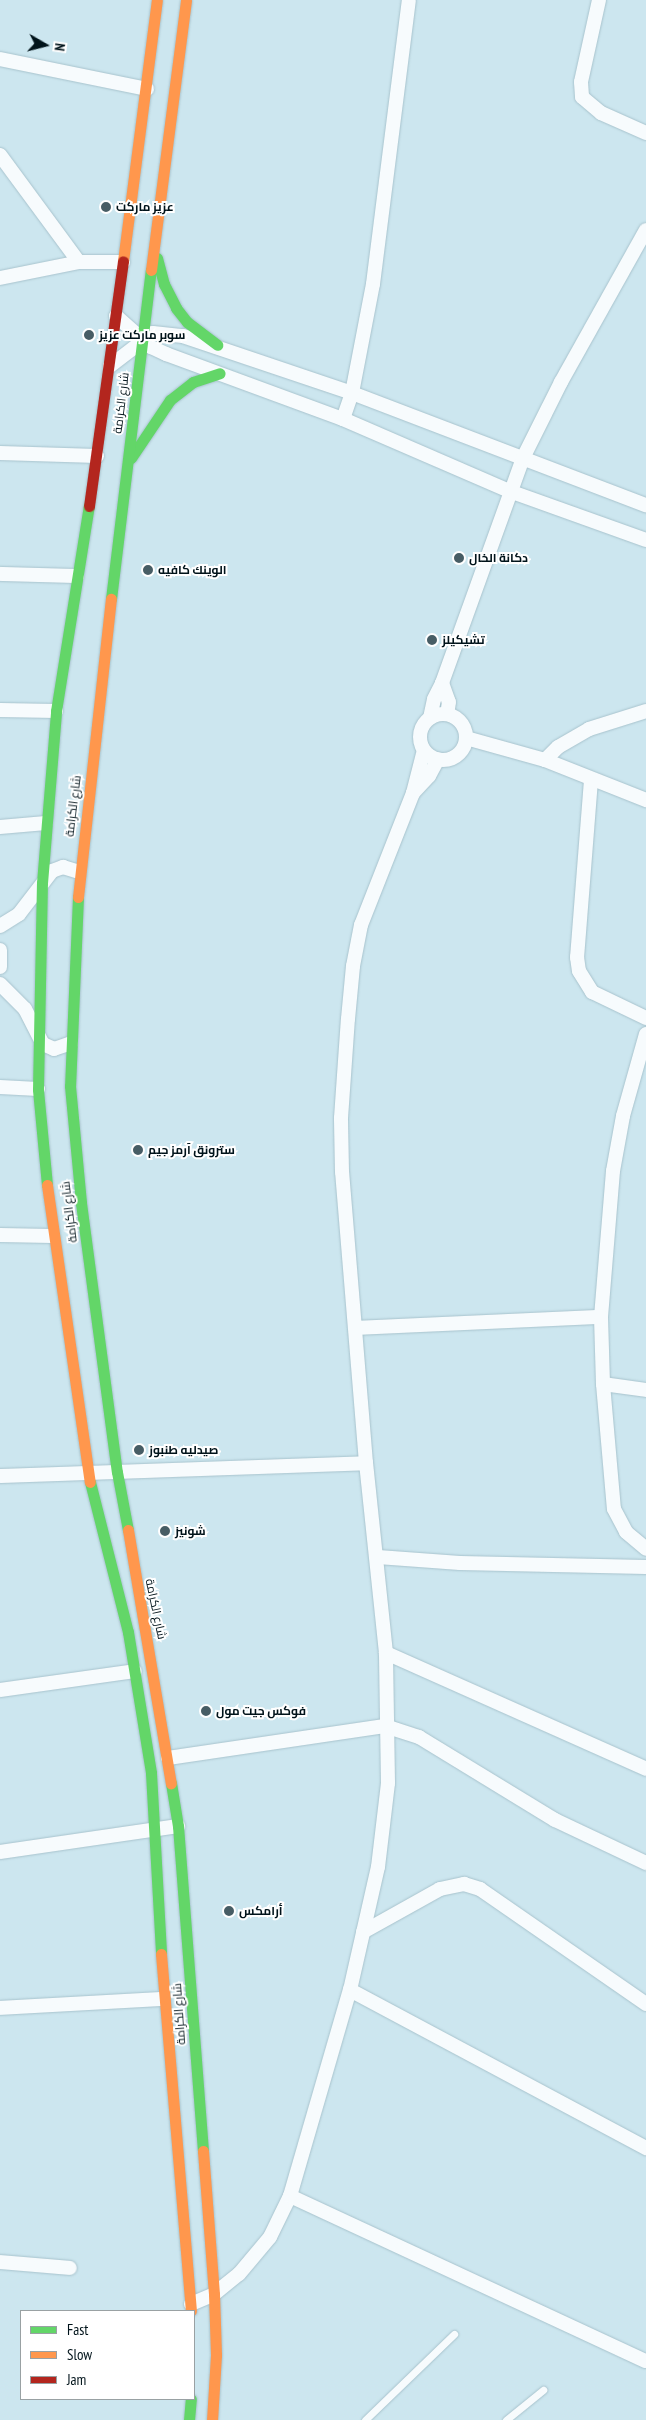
<!DOCTYPE html>
<meta charset="utf-8">
<style>
body{margin:0}
#map{position:relative;width:646px;height:2420px;overflow:hidden;background:#cce6ef;font-family:"PT Sans Narrow",Cairo,sans-serif}
div>[style]{position:absolute}
[style*='--x']{left:calc(var(--x)*1px);top:calc(var(--y)*1px);width:calc(var(--w)*1px);rotate:calc(var(--a)*1deg)}
.roads{filter:drop-shadow(0 0 1px #a8c3cd) drop-shadow(0 0 1px #a8c3cd)}
.lane>*{height:7px;margin:-3.5px;padding:0 3.5px;transform-origin:3.5px;border-radius:3.5px;background:#f7fbfd}
.street>*{height:14px;margin:-7px;padding:0 7px;transform-origin:7px;border-radius:7px;background:#f7fbfd}
.street>.ring{margin:-7px;padding:0;box-sizing:content-box;background:none;border:14px solid #f7fbfd;border-radius:50%}
.fast>*{height:11px;margin:-5.5px;padding:0 5.5px;transform-origin:5.5px;border-radius:5.5px;background:#63d668}
.slow>*{height:11px;margin:-5.5px;padding:0 5.5px;transform-origin:5.5px;border-radius:5.5px;background:#ff974d}
.jam>*{height:11px;margin:-5.5px;padding:0 5.5px;transform-origin:5.5px;border-radius:5.5px;background:#b3261e}
.dots>*{width:14px;height:14px;translate:-50% -50%;box-sizing:border-box;border:2px solid #fff;border-radius:50%}
span{translate:-50% -50%;white-space:nowrap;text-align:center;line-height:1.15;-webkit-text-stroke:4px #fff;paint-order:stroke}
.poi-label{font-size:12px;color:#00131a;font-weight:700}
.left{translate:0 -50%;text-align:left}
.street-label{font-size:12px;color:#00131a}
.legend{position:absolute;left:20px;top:2310px;width:175px;height:90px;box-sizing:border-box;background:#fff;border:1px solid #99a1a3;margin:0;padding:6px 9px;list-style:none;font-size:15px;color:#00131a}
.legend li{display:flex;align-items:center;gap:10px;height:25px}
.legend b{width:25px;border:1px solid #99a1a3}
.north{position:absolute;left:20px;top:20px;width:50px;height:50px;-webkit-text-stroke:4px #fff;paint-order:stroke;rotate:98deg;font-size:14px;font-weight:700;line-height:20px;text-align:center;color:#00131a}
.north::after{content:'';display:block;margin:auto;width:18px;height:22px;background:#00131a;clip-path:polygon(50% 0,100% 100%,50% 72%,0 100%)}
</style>
<div id="map">
<div class="roads">
<div class="lane">
<i style="--x:365;--y:2420;--w:124;--a:-44"></i>
<i style="--x:506;--y:2420;--w:48;--a:-39"></i>
</div>
<div class="street">
<i style="--x:599;--y:0;--w:84;--a:102.4"></i>
<i style="--x:581;--y:82;--w:15;--a:86"></i>
<i style="--x:582;--y:97;--w:25;--a:40"></i>
<i style="--x:601;--y:113;--w:49;--a:24"></i>
<i style="--x:0;--y:59;--w:150;--a:11.5"></i>
<i style="--x:0;--y:155;--w:133;--a:53.6"></i>
<i style="--x:0;--y:278;--w:81;--a:-11.4"></i>
<i style="--x:79;--y:262;--w:44;--a:0"></i>
<i style="--x:116;--y:316;--w:47;--a:41.5"></i>
<i style="--x:151;--y:347;--w:17;--a:25"></i>
<i style="--x:166;--y:354;--w:189;--a:20.2"></i>
<i style="--x:343;--y:419;--w:184;--a:23.4"></i>
<i style="--x:512;--y:492;--w:142;--a:19.7"></i>
<i style="--x:110;--y:366;--w:54;--a:-37.5"></i>
<i style="--x:153;--y:333;--w:30;--a:6"></i>
<i style="--x:183;--y:336;--w:178;--a:18.6"></i>
<i style="--x:352;--y:393;--w:315;--a:20.9"></i>
<i style="--x:343;--y:419;--w:28;--a:-71"></i>
<i style="--x:352;--y:393;--w:111;--a:-79.1"></i>
<i style="--x:373;--y:284;--w:286;--a:-82.8"></i>
<i style="--x:0;--y:453;--w:97;--a:1.8"></i>
<i style="--x:0;--y:574;--w:77;--a:1.5"></i>
<i style="--x:442;--y:683;--w:20;--a:70"></i>
<i style="--x:449;--y:702;--w:12;--a:99"></i>
<i style="--x:0;--y:710;--w:56;--a:1"></i>
<i class="ring" style="left:420px;top:714px;width:32px;height:32px"></i>
<i style="--x:430;--y:718;--w:19;--a:-78"></i>
<i style="--x:434;--y:699;--w:18;--a:-63"></i>
<i style="--x:442;--y:683;--w:239;--a:-70.2"></i>
<i style="--x:523;--y:458;--w:85;--a:-63.4"></i>
<i style="--x:561;--y:382;--w:174;--a:-60.8"></i>
<i style="--x:466;--y:738;--w:82;--a:15.6"></i>
<i style="--x:545;--y:760;--w:109;--a:21.6"></i>
<i style="--x:545;--y:760;--w:18;--a:-45"></i>
<i style="--x:558;--y:747;--w:36;--a:-30"></i>
<i style="--x:589;--y:729;--w:60;--a:-17.5"></i>
<i style="--x:591;--y:780;--w:178;--a:94.5"></i>
<i style="--x:577;--y:957;--w:14;--a:82"></i>
<i style="--x:579;--y:971;--w:25;--a:58"></i>
<i style="--x:592;--y:992;--w:60;--a:25.7"></i>
<i style="--x:413;--y:793;--w:23;--a:-47"></i>
<i style="--x:429;--y:776;--w:19;--a:-62"></i>
<i style="--x:0;--y:827;--w:46;--a:-5"></i>
<i style="--x:0;--y:926;--w:22;--a:-32"></i>
<i style="--x:19;--y:914;--w:54;--a:-52.5"></i>
<i style="--x:52;--y:871;--w:12;--a:-20"></i>
<i style="--x:63;--y:867;--w:17;--a:17"></i>
<i style="--x:0;--y:950;--w:17;--a:90"></i>
<i style="--x:0;--y:984;--w:35;--a:45"></i>
<i style="--x:25;--y:1009;--w:39;--a:63"></i>
<i style="--x:43;--y:1044;--w:12;--a:24"></i>
<i style="--x:54;--y:1049;--w:18;--a:-19"></i>
<i style="--x:646;--y:1034;--w:85;--a:105.7"></i>
<i style="--x:623;--y:1116;--w:56;--a:100.3"></i>
<i style="--x:613;--y:1171;--w:146;--a:94.7"></i>
<i style="--x:601;--y:1317;--w:67;--a:88.3"></i>
<i style="--x:603;--y:1384;--w:125;--a:85"></i>
<i style="--x:614;--y:1509;--w:26;--a:62"></i>
<i style="--x:626;--y:1532;--w:26;--a:40"></i>
<i style="--x:0;--y:1087;--w:38;--a:3"></i>
<i style="--x:0;--y:1235;--w:52;--a:1.1"></i>
<i style="--x:356;--y:1328;--w:245;--a:-2.6"></i>
<i style="--x:603;--y:1384;--w:43;--a:7.9"></i>
<i style="--x:0;--y:1476;--w:366;--a:-2"></i>
<i style="--x:366;--y:1463;--w:292;--a:-94.7"></i>
<i style="--x:342;--y:1172;--w:54;--a:-91.1"></i>
<i style="--x:341;--y:1118;--w:99;--a:-86"></i>
<i style="--x:348;--y:1019;--w:53;--a:-84.6"></i>
<i style="--x:353;--y:966;--w:42;--a:-79"></i>
<i style="--x:361;--y:925;--w:142;--a:-68.5"></i>
<i style="--x:413;--y:793;--w:44;--a:-75.7"></i>
<i style="--x:378;--y:1557;--w:82;--a:4.2"></i>
<i style="--x:460;--y:1563;--w:186;--a:1.2"></i>
<i style="--x:386;--y:1653;--w:285;--a:24"></i>
<i style="--x:0;--y:1690;--w:136;--a:-8"></i>
<i style="--x:168;--y:1758;--w:219;--a:-8.4"></i>
<i style="--x:385;--y:1726;--w:36;--a:18"></i>
<i style="--x:419;--y:1737;--w:159;--a:31.4"></i>
<i style="--x:555;--y:1820;--w:101;--a:25.3"></i>
<i style="--x:0;--y:1852;--w:180;--a:-8.3"></i>
<i style="--x:363;--y:1932;--w:88;--a:-29.2"></i>
<i style="--x:440;--y:1889;--w:25;--a:-12"></i>
<i style="--x:464;--y:1884;--w:17;--a:17"></i>
<i style="--x:480;--y:1889;--w:202;--a:34.7"></i>
<i style="--x:350;--y:1990;--w:336;--a:28.1"></i>
<i style="--x:0;--y:2008;--w:163;--a:-3.2"></i>
<i style="--x:290;--y:2196;--w:392;--a:24.9"></i>
<i style="--x:0;--y:2262;--w:70;--a:4.9"></i>
<i style="--x:191;--y:2304;--w:25;--a:-23"></i>
<i style="--x:214;--y:2294;--w:32;--a:-39"></i>
<i style="--x:239;--y:2274;--w:48;--a:-50"></i>
<i style="--x:270;--y:2237;--w:46;--a:-64"></i>
<i style="--x:290;--y:2196;--w:215;--a:-73.8"></i>
<i style="--x:350;--y:1990;--w:126;--a:-77.2"></i>
<i style="--x:378;--y:1867;--w:85;--a:-83.2"></i>
<i style="--x:388;--y:1783;--w:130;--a:-90.9"></i>
<i style="--x:386;--y:1653;--w:191;--a:-96"></i>
</div>
<div class="fast">
<i style="--x:157;--y:258;--w:27;--a:75"></i>
<i style="--x:164;--y:284;--w:27;--a:63"></i>
<i style="--x:176;--y:308;--w:18;--a:52"></i>
<i style="--x:187;--y:322;--w:38;--a:37"></i>
<i style="--x:131;--y:458;--w:70;--a:-56.1"></i>
<i style="--x:170;--y:400;--w:29;--a:-38"></i>
<i style="--x:193;--y:382;--w:28;--a:-18"></i>
<i style="--x:111;--y:599;--w:331;--a:-83.1"></i>
<i style="--x:78;--y:897;--w:189;--a:92.4"></i>
<i style="--x:70;--y:1086;--w:118;--a:84.6"></i>
<i style="--x:81;--y:1203;--w:271;--a:82.4"></i>
<i style="--x:117;--y:1472;--w:59;--a:79.3"></i>
<i style="--x:47;--y:1185;--w:96;--a:-95.4"></i>
<i style="--x:38;--y:1089;--w:206;--a:-88.9"></i>
<i style="--x:42;--y:883;--w:173;--a:-85.3"></i>
<i style="--x:56;--y:711;--w:208;--a:-80.9"></i>
<i style="--x:90;--y:1482;--w:155;--a:75.8"></i>
<i style="--x:128;--y:1632;--w:143;--a:80.7"></i>
<i style="--x:151;--y:1773;--w:181;--a:86.8"></i>
<i style="--x:171;--y:1783;--w:44;--a:80.8"></i>
<i style="--x:178;--y:1826;--w:326;--a:85.6"></i>
<i style="--x:189;--y:2420;--w:21;--a:-85"></i>
</div>
<div class="slow">
<i style="--x:123;--y:261;--w:263;--a:-82.6"></i>
<i style="--x:151;--y:270;--w:272;--a:-82.6"></i>
<i style="--x:78;--y:897;--w:300;--a:-83.7"></i>
<i style="--x:47;--y:1185;--w:300;--a:81.8"></i>
<i style="--x:128;--y:1530;--w:257;--a:80.4"></i>
<i style="--x:161;--y:1954;--w:358;--a:85.2"></i>
<i style="--x:203;--y:2151;--w:143;--a:85.6"></i>
<i style="--x:214;--y:2294;--w:61;--a:88.1"></i>
<i style="--x:216;--y:2355;--w:65;--a:93.5"></i>
</div>
<div class="jam">
<i style="--x:89;--y:506;--w:247;--a:-82.1"></i>
</div>
</div>
<div class="dots">
<i style="left:106px;top:207px;background:#475d65"></i>
<i style="left:89px;top:335px;background:#475d65"></i>
<i style="left:459px;top:558px;background:#475d65"></i>
<i style="left:148px;top:570px;background:#475d65"></i>
<i style="left:432px;top:640px;background:#475d65"></i>
<i style="left:138px;top:1150px;background:#475d65"></i>
<i style="left:139px;top:1450px;background:#475d65"></i>
<i style="left:165px;top:1531px;background:#475d65"></i>
<i style="left:206px;top:1711px;background:#475d65"></i>
<i style="left:229px;top:1911px;background:#475d65"></i>
</div>
<div class="poi-label">
<span class="left" style="left:116px;top:207px">عزيز ماركت</span>
<span class="left" style="left:99px;top:335px">سوبر ماركت عزيز</span>
<span class="left" style="left:469px;top:558px">دكانة الخال</span>
<span class="left" style="left:158px;top:570px">الوينك كافيه</span>
<span class="left" style="left:442px;top:640px">تشيكيلز</span>
<span class="left" style="left:148px;top:1150px">سترونق آرمز جيم</span>
<span class="left" style="left:149px;top:1450px">صيدليه طنبوز</span>
<span class="left" style="left:175px;top:1531px">شونيز</span>
<span class="left" style="left:216px;top:1711px">فوكس جيت مول</span>
<span class="left" style="left:239px;top:1911px">أرامكس</span>
</div>
<div class="street-label">
<span style="left:121px;top:403px;rotate:-83deg">شارع الكرامة</span>
<span style="left:73px;top:806px;rotate:-83deg">شارع الكرامة</span>
<span style="left:69px;top:1212px;rotate:-97deg">شارع الكرامة</span>
<span style="left:156px;top:1609px;rotate:78deg">شارع الكرامة</span>
<span style="left:179px;top:2014px;rotate:-94deg">شارع الكرامة</span>
</div>
<ul class="legend">
<li><b style="height:6px;background:#63d668"></b>Fast</li>
<li><b style="height:6px;background:#ff974d"></b>Slow</li>
<li><b style="height:6px;background:#b3261e"></b>Jam</li>
</ul>
<div class="north">N</div>
</div>
